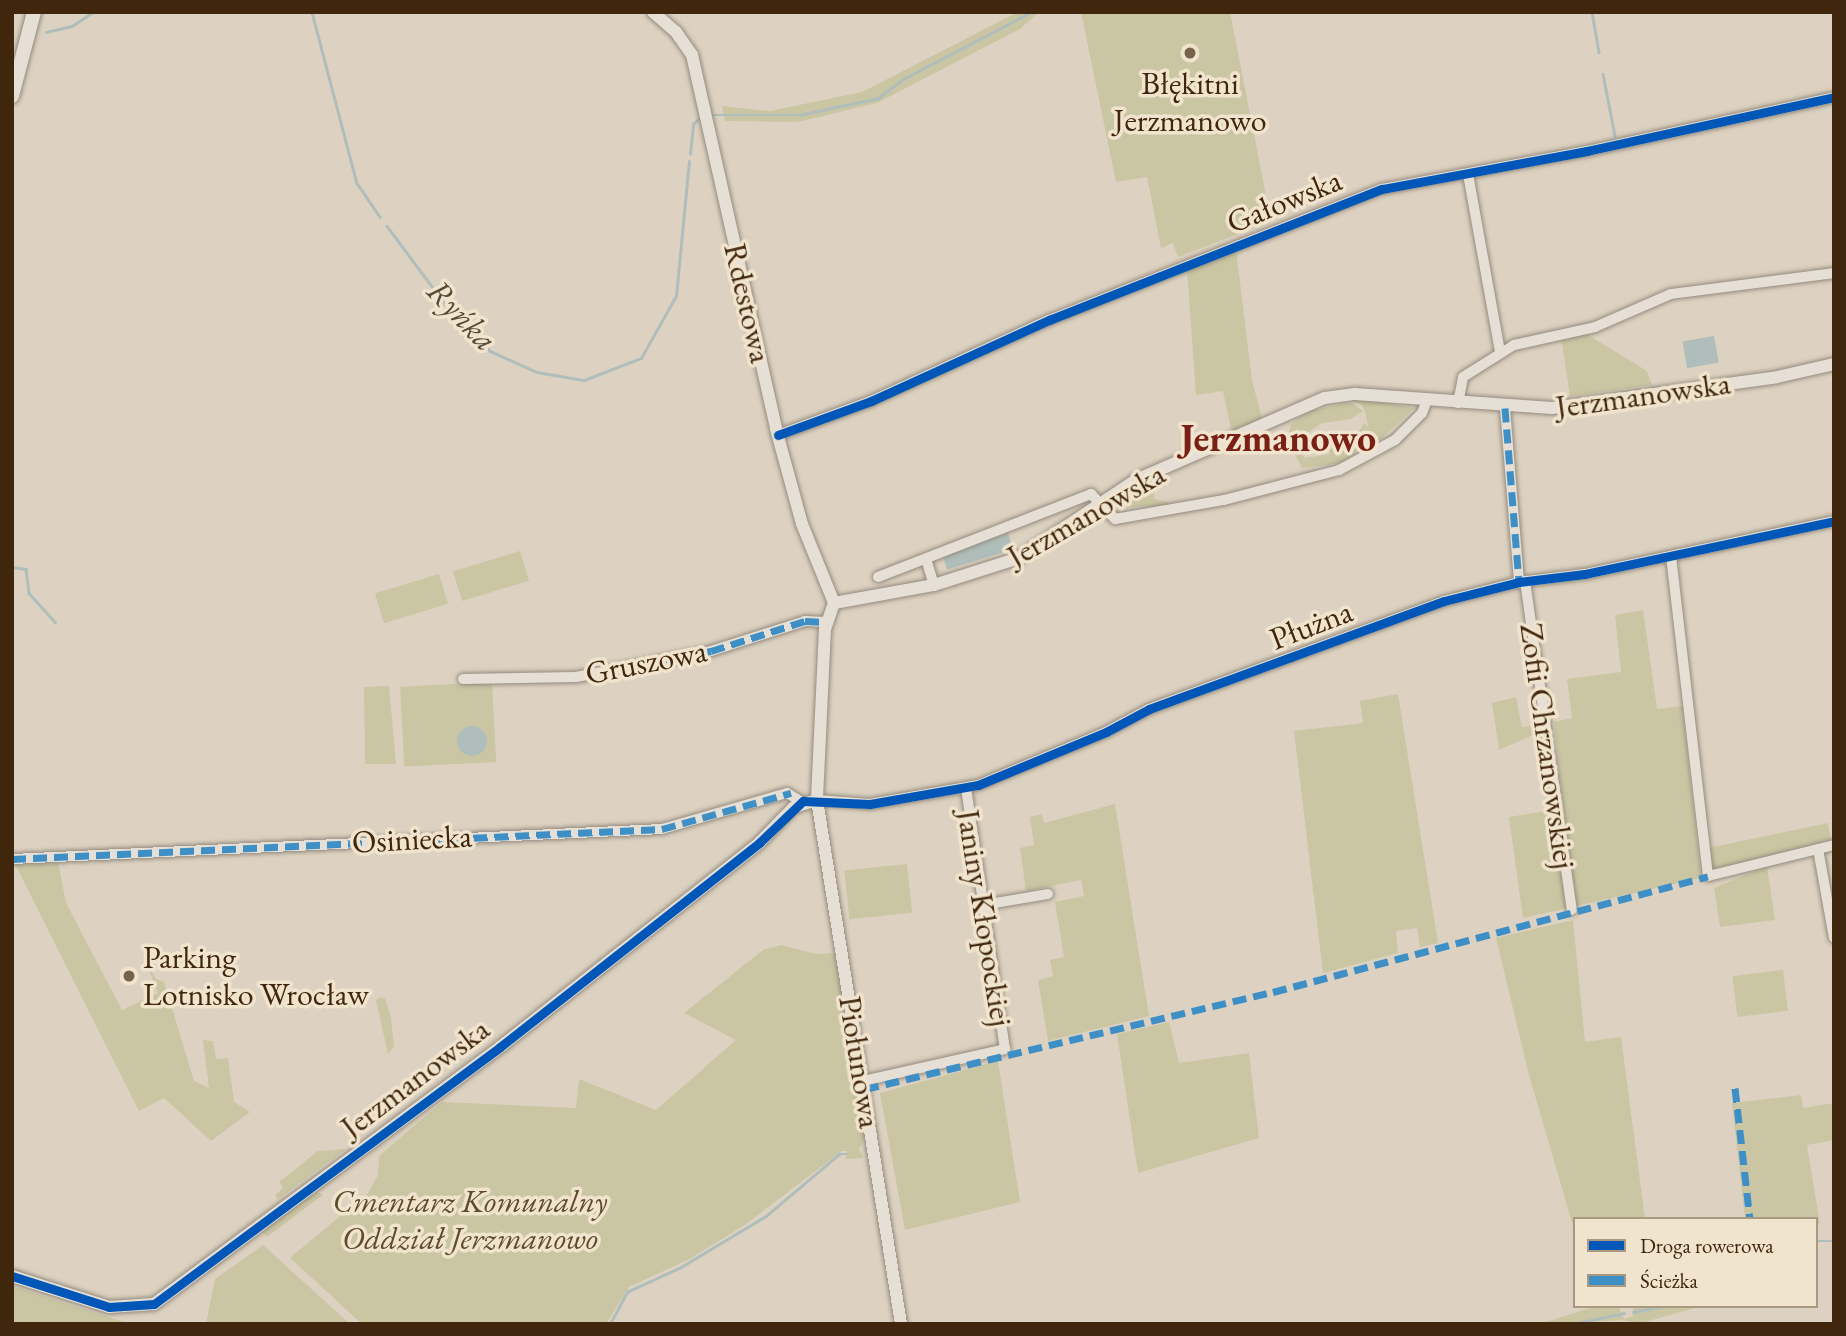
<!DOCTYPE html>
<meta charset="utf-8">
<style>
body{margin:0}
#map{position:relative;width:1846px;height:1336px;overflow:hidden;background:#ddd2c1;font-family:"EB Garamond",serif}
div>[style]{position:absolute}
[style*='--x']{left:calc(var(--x)*1px);top:calc(var(--y)*1px);width:calc(var(--w)*1px);rotate:calc(var(--a)*1deg)}
.green>*{inset:0;background:#cac6a3;transform-origin:0 0}
.water>*{inset:0;background:#b0bebb;transform-origin:0 0}
.round{border-radius:50%}
.stream>*{height:2.5px;margin:-1.25px;padding:0 1.25px;transform-origin:1.25px;border-radius:1.25px;background:#b0bebb}
.roads{filter:drop-shadow(0 0 2px #948b7e) drop-shadow(0 0 2px #948b7e)}
.minor>*{height:10px;margin:-5px;padding:0 5px;transform-origin:5px;border-radius:5px;background:#e5dfd5}
.tertiary>*{height:12px;margin:-6px;padding:0 6px;transform-origin:6px;border-radius:6px;background:#e5dfd5}
.secondary>*{height:14px;margin:-7px;padding:0 7px;transform-origin:7px;border-radius:7px;background:#e5dfd5}
.quiet>*{height:7px;margin-top:-3.5px;transform-origin:0;background:repeating-linear-gradient(90deg,#3f8fc7 0 14px,transparent 0 21px)}
.cycleway>*{height:9px;margin:-4.5px;padding:0 4.5px;transform-origin:4.5px;border-radius:4.5px;background:#0057b8}
.dots>*{width:19px;height:19px;translate:-50% -50%;box-sizing:border-box;border:4px solid #f1e4ce;border-radius:50%}
span{translate:-50% -50%;white-space:nowrap;text-align:center;line-height:1.15;-webkit-text-stroke:7px #f1e4ce;paint-order:stroke}
.poi-label{font-size:32px;color:#40260d}
.left{translate:0 -50%;text-align:left}
.street-label{font-size:32px;color:#40260d}
.park-label{font-size:32px;color:#5e4c2c;font-style:italic}
.water-label{font-size:33px;color:#574a38;font-style:italic}
.district-label{font-size:38px;color:#7a1f14;font-weight:700}
.frame{position:absolute;inset:0;border:14px solid #40260d;pointer-events:none}
.legend{position:absolute;left:1573px;top:1217px;width:245px;height:91px;box-sizing:border-box;background:#f1e4ce;border:2px solid #aa9881;margin:0;padding:9px 12px;list-style:none;font-size:21px;color:#40260d}
.legend li{display:flex;align-items:center;gap:14px;height:35px}
.legend b{width:35px;border:2px solid #aa9881}
</style>
<div id="map">
<div class="green">
<i style="clip-path:polygon(1018px 12px,1039px 12px,1020px 29px,877px 103px,798px 122px,725px 121px,722px 106px,770px 111px,862px 92px)"></i>
<i style="clip-path:polygon(1081px 12px,1230px 12px,1271px 221px,1178px 257px,1173px 243px,1161px 248px,1147px 177px,1116px 182px)"></i>
<i style="clip-path:polygon(1236px 250px,1252px 380px,1262px 418px,1232px 434px,1223px 391px,1196px 395px,1187px 270px)"></i>
<i style="clip-path:polygon(1585px 333px,1647px 371px,1652px 385px,1570px 396px,1561px 337px)"></i>
<i style="clip-path:polygon(1350px 400px,1371px 400px,1414px 408px,1372px 447px,1365px 411px,1361px 404px)"></i>
<i style="clip-path:polygon(1351px 402px,1363px 411px,1351px 419px,1322px 423px,1298px 439px,1297px 448px,1305px 458px,1330px 454px,1328px 447px,1355px 438px,1364px 423px,1369px 428px,1369px 444px,1342px 463px,1302px 468px,1287px 439px,1291px 424px,1310px 411px)"></i>
<i style="clip-path:polygon(1155px 480px,1154px 499px,1167px 502px,1168px 506px,1128px 507px,1123px 496px)"></i>
<i style="left:520px;top:551px;width:31px;height:70px;rotate:73deg"></i>
<i style="left:439px;top:574px;width:31px;height:67px;rotate:73deg"></i>
<i style="clip-path:polygon(1643px 610px,1657px 709px,1682px 706px,1701px 878px,1523px 918px,1509px 817px,1563px 808px,1554px 722px,1572px 718px,1567px 679px,1621px 672px,1615px 615px)"></i>
<i style="left:492px;top:682px;width:80px;height:92px;rotate:87deg"></i>
<i style="clip-path:polygon(389px 686px,396px 764px,365px 764px,364px 687px)"></i>
<i style="clip-path:polygon(1398px 694px,1438px 943px,1420px 947px,1417px 928px,1396px 931px,1398px 953px,1323px 973px,1294px 731px,1363px 723px,1360px 701px)"></i>
<i style="clip-path:polygon(1516px 697px,1522px 727px,1536px 725px,1538px 733px,1499px 750px,1492px 703px)"></i>
<i style="clip-path:polygon(1115px 804px,1149px 1016px,1048px 1041px,1038px 980px,1053px 976px,1050px 960px,1064px 957px,1055px 902px,1084px 896px,1081px 880px,1026px 891px,1020px 848px,1034px 845px,1030px 817px,1042px 814px,1044px 823px)"></i>
<i style="clip-path:polygon(1828px 823px,1831px 841px,1711px 873px,1708px 848px)"></i>
<i style="clip-path:polygon(58px 861px,66px 903px,122px 1010px,158px 993px,145px 960px,156px 979px,164px 982px,194px 1081px,209px 1088px,203px 1040px,213px 1041px,216px 1059px,228px 1058px,234px 1102px,250px 1112px,211px 1141px,164px 1098px,139px 1111px,15px 864px)"></i>
<i style="left:907px;top:864px;width:49px;height:63px;rotate:84deg"></i>
<i style="clip-path:polygon(1767px 866px,1775px 920px,1720px 927px,1714px 888px)"></i>
<i style="clip-path:polygon(1573px 920px,1585px 1042px,1621px 1037px,1645px 1219px,1575px 1219px,1575px 1233px,1529px 1075px,1496px 938px)"></i>
<i style="clip-path:polygon(781px 945px,816px 954px,835px 953px,866px 1135px,859px 1149px,863px 1158px,846px 1159px,847px 1151px,842px 1151px,746px 1224px,690px 1259px,629px 1287px,606px 1324px,362px 1324px,290px 1258px,368px 1193px,378px 1175px,379px 1156px,442px 1102px,576px 1108px,579px 1079px,656px 1110px,736px 1040px,684px 1013px,763px 950px)"></i>
<i style="left:1783px;top:970px;width:41px;height:51px;rotate:83deg"></i>
<i style="clip-path:polygon(380px 997px,385px 998px,391px 1017px,394px 1047px,388px 1054px,376px 1000px)"></i>
<i style="clip-path:polygon(1169px 1022px,1179px 1063px,1249px 1053px,1259px 1138px,1138px 1173px,1117px 1034px)"></i>
<i style="clip-path:polygon(998px 1061px,1020px 1202px,905px 1230px,880px 1093px)"></i>
<i style="clip-path:polygon(1801px 1095px,1803px 1108px,1834px 1103px,1834px 1140px,1807px 1145px,1820px 1224px,1816px 1226px,1816px 1219px,1745px 1219px,1732px 1103px)"></i>
<i style="clip-path:polygon(346px 1149px,278px 1199px,275px 1195px,283px 1188px,279px 1182px,318px 1151px)"></i>
<i style="clip-path:polygon(317px 1192px,323px 1195px,267px 1237px,263px 1232px,267px 1225px)"></i>
<i style="clip-path:polygon(263px 1245px,350px 1324px,206px 1324px,215px 1279px)"></i>
<i style="clip-path:polygon(12px 1286px,108px 1317px,130px 1324px,12px 1324px)"></i>
<i style="clip-path:polygon(1596px 1306px,1618px 1306px,1624px 1319px,1633px 1316px,1633px 1306px,1702px 1306px,1638px 1324px,1624px 1320px,1540px 1324px)"></i>
</div>
<div class="water">
<i style="left:1714px;top:336px;width:27px;height:32px;rotate:80deg"></i>
<i style="left:1008px;top:533px;width:17px;height:69px;rotate:73deg"></i>
<i class="round" style="left:457px;top:726px;width:30px;height:30px"></i>
</div>
<div class="stream">
<i style="--x:312;--y:12;--w:177;--a:75.3"></i>
<i style="--x:357;--y:183;--w:41;--a:55.9"></i>
<i style="--x:1592;--y:12;--w:41;--a:80.1"></i>
<i style="--x:46;--y:32;--w:27;--a:-13"></i>
<i style="--x:72;--y:26;--w:25;--a:-34"></i>
<i style="--x:1603;--y:74;--w:63;--a:79"></i>
<i style="--x:713;--y:115;--w:86;--a:0"></i>
<i style="--x:799;--y:115;--w:81;--a:-12.1"></i>
<i style="--x:878;--y:98;--w:34;--a:-37"></i>
<i style="--x:905;--y:78;--w:142;--a:-27.6"></i>
<i style="--x:690;--y:154;--w:30;--a:-84"></i>
<i style="--x:693;--y:124;--w:11;--a:-41"></i>
<i style="--x:387;--y:226;--w:107;--a:53.3"></i>
<i style="--x:451;--y:312;--w:55;--a:45"></i>
<i style="--x:490;--y:351;--w:51;--a:24.1"></i>
<i style="--x:537;--y:372;--w:48;--a:9.7"></i>
<i style="--x:584;--y:380;--w:61;--a:-21.1"></i>
<i style="--x:641;--y:358;--w:71;--a:-60.6"></i>
<i style="--x:676;--y:296;--w:135;--a:-84.5"></i>
<i style="--x:12;--y:567;--w:14;--a:8"></i>
<i style="--x:26;--y:569;--w:24;--a:83"></i>
<i style="--x:29;--y:593;--w:39;--a:48"></i>
<i style="--x:1816;--y:1241;--w:18;--a:0"></i>
<i style="--x:1633;--y:1312;--w:32;--a:-11"></i>
<i style="--x:610;--y:1324;--w:36;--a:-62"></i>
<i style="--x:627;--y:1292;--w:60;--a:-24.8"></i>
<i style="--x:681;--y:1267;--w:99;--a:-31"></i>
<i style="--x:766;--y:1216;--w:96;--a:-40.3"></i>
<i style="--x:839;--y:1154;--w:8;--a:0"></i>
<i style="--x:1572;--y:1324;--w:53;--a:-11.9"></i>
</div>
<div class="roads">
<div class="minor">
<i style="--x:1468;--y:174;--w:180;--a:79.8"></i>
<i style="--x:1458;--y:403;--w:26;--a:-79"></i>
<i style="--x:1463;--y:377;--w:60;--a:-32.1"></i>
<i style="--x:1514;--y:345;--w:83;--a:-12.5"></i>
<i style="--x:1595;--y:327;--w:83;--a:-23.5"></i>
<i style="--x:1671;--y:294;--w:164;--a:-7.3"></i>
<i style="--x:1505;--y:408;--w:175;--a:85.4"></i>
<i style="--x:778;--y:435;--w:99;--a:-20.1"></i>
<i style="--x:871;--y:401;--w:196;--a:-24.5"></i>
<i style="--x:1049;--y:320;--w:358;--a:-21.5"></i>
<i style="--x:1382;--y:189;--w:208;--a:-10.5"></i>
<i style="--x:1587;--y:151;--w:253;--a:-12.3"></i>
<i style="--x:1671;--y:556;--w:322;--a:83.4"></i>
<i style="--x:1708;--y:876;--w:130;--a:-13.8"></i>
<i style="--x:926;--y:559;--w:27;--a:73"></i>
<i style="--x:878;--y:577;--w:229;--a:-21.3"></i>
<i style="--x:1091;--y:494;--w:35;--a:46"></i>
<i style="--x:1115;--y:519;--w:111;--a:-9.9"></i>
<i style="--x:1224;--y:500;--w:119;--a:-14.6"></i>
<i style="--x:1339;--y:470;--w:64;--a:-28.2"></i>
<i style="--x:1395;--y:440;--w:38;--a:-45"></i>
<i style="--x:1422;--y:413;--w:14;--a:-69"></i>
<i style="--x:1525;--y:581;--w:332;--a:81.9"></i>
<i style="--x:463;--y:679;--w:113;--a:-1"></i>
<i style="--x:576;--y:677;--w:137;--a:-10.9"></i>
<i style="--x:711;--y:651;--w:99;--a:-17.7"></i>
<i style="--x:805;--y:621;--w:21;--a:3"></i>
<i style="--x:817;--y:800;--w:53;--a:4.3"></i>
<i style="--x:870;--y:804;--w:110;--a:-10"></i>
<i style="--x:978;--y:785;--w:139;--a:-22.5"></i>
<i style="--x:1106;--y:732;--w:49;--a:-28.1"></i>
<i style="--x:1149;--y:709;--w:314;--a:-20.1"></i>
<i style="--x:1444;--y:601;--w:77;--a:-14.2"></i>
<i style="--x:1519;--y:582;--w:66;--a:-6.9"></i>
<i style="--x:1585;--y:574;--w:255;--a:-12"></i>
<i style="--x:1818;--y:849;--w:90;--a:79.8"></i>
<i style="--x:12;--y:859;--w:651;--a:-2.64"></i>
<i style="--x:662;--y:829;--w:130;--a:-16.1"></i>
<i style="--x:787;--y:793;--w:17;--a:31"></i>
<i style="--x:983;--y:905;--w:66;--a:-9.6"></i>
<i style="--x:863;--y:1081;--w:146;--a:-12.7"></i>
<i style="--x:1005;--y:1049;--w:264;--a:-98.5"></i>
</div>
<div class="tertiary">
<i style="--x:653;--y:12;--w:30;--a:41"></i>
<i style="--x:676;--y:32;--w:28;--a:55"></i>
<i style="--x:692;--y:55;--w:383;--a:77.3"></i>
<i style="--x:776;--y:429;--w:98;--a:74.7"></i>
<i style="--x:802;--y:524;--w:85;--a:67.9"></i>
<i style="--x:834;--y:603;--w:102;--a:-10.2"></i>
<i style="--x:934;--y:585;--w:89;--a:-17.6"></i>
<i style="--x:1019;--y:558;--w:141;--a:-33.7"></i>
<i style="--x:1136;--y:480;--w:206;--a:-23.5"></i>
<i style="--x:1325;--y:398;--w:30;--a:-8"></i>
<i style="--x:1355;--y:394;--w:197;--a:4.1"></i>
<i style="--x:1552;--y:408;--w:227;--a:-7.8"></i>
<i style="--x:1777;--y:377;--w:58;--a:-12.8"></i>
<i style="--x:834;--y:603;--w:28;--a:109"></i>
<i style="--x:825;--y:629;--w:171;--a:92.7"></i>
<i style="--x:817;--y:800;--w:531;--a:80.89"></i>
<i style="--x:12;--y:1276;--w:102;--a:17.7"></i>
<i style="--x:109;--y:1307;--w:45;--a:-3.8"></i>
<i style="--x:154;--y:1304;--w:431;--a:-36.6"></i>
<i style="--x:500;--y:1047;--w:330;--a:-38.2"></i>
<i style="--x:759;--y:843;--w:50;--a:-45.8"></i>
<i style="--x:794;--y:807;--w:24;--a:-17"></i>
</div>
<div class="secondary">
<i style="--x:12;--y:96;--w:87;--a:-75.3"></i>
</div>
</div>
<div class="quiet">
<i style="--x:1505;--y:408;--w:175;--a:85.4"></i>
<i style="--x:625;--y:669;--w:88;--a:-11.8"></i>
<i style="--x:711;--y:651;--w:99;--a:-17.7"></i>
<i style="--x:805;--y:621;--w:21;--a:3"></i>
<i style="--x:12;--y:859;--w:651;--a:-2.64"></i>
<i style="--x:662;--y:829;--w:134;--a:-15.6"></i>
<i style="--x:1735;--y:1088;--w:132;--a:83.5"></i>
<i style="--x:865;--y:1089;--w:419;--a:-13.4"></i>
<i style="--x:1273;--y:992;--w:450;--a:-14.9"></i>
</div>
<div class="cycleway">
<i style="--x:778;--y:435;--w:99;--a:-20.1"></i>
<i style="--x:871;--y:401;--w:196;--a:-24.5"></i>
<i style="--x:1049;--y:320;--w:358;--a:-21.5"></i>
<i style="--x:1382;--y:189;--w:208;--a:-10.5"></i>
<i style="--x:1587;--y:151;--w:253;--a:-12.3"></i>
<i style="--x:12;--y:1276;--w:102;--a:17.7"></i>
<i style="--x:109;--y:1307;--w:45;--a:-3.8"></i>
<i style="--x:154;--y:1304;--w:431;--a:-36.6"></i>
<i style="--x:500;--y:1047;--w:330;--a:-38.2"></i>
<i style="--x:759;--y:843;--w:61;--a:-43.7"></i>
<i style="--x:803;--y:801;--w:67;--a:2.6"></i>
<i style="--x:870;--y:804;--w:110;--a:-10"></i>
<i style="--x:978;--y:785;--w:139;--a:-22.5"></i>
<i style="--x:1106;--y:732;--w:49;--a:-28.1"></i>
<i style="--x:1149;--y:709;--w:314;--a:-20.1"></i>
<i style="--x:1444;--y:601;--w:77;--a:-14.2"></i>
<i style="--x:1519;--y:582;--w:66;--a:-6.9"></i>
<i style="--x:1585;--y:574;--w:255;--a:-12"></i>
</div>
<div class="dots">
<i style="left:1190px;top:53px;background:#77624c"></i>
<i style="left:129px;top:976px;background:#77624c"></i>
</div>
<div class="poi-label">
<span style="left:1190px;top:102px">Błękitni<br>Jerzmanowo</span>
<span class="left" style="left:143px;top:976px">Parking<br>Lotnisko Wrocław</span>
</div>
<div class="street-label">
<span style="left:1284px;top:201px;rotate:-22deg">Gałowska</span>
<span style="left:748px;top:303px;rotate:77deg">Rdestowa</span>
<span style="left:1643px;top:395px;rotate:-8deg">Jerzmanowska</span>
<span style="left:1086px;top:515px;rotate:-30deg">Jerzmanowska</span>
<span style="left:1311px;top:625px;rotate:-21deg">Płużna</span>
<span style="left:646px;top:662px;rotate:-11deg">Gruszowa</span>
<span style="left:1548px;top:746px;rotate:82deg">Zofii Chrzanowskiej</span>
<span style="left:412px;top:839px;rotate:-3deg">Osiniecka</span>
<span style="left:985px;top:918px;rotate:81deg">Janiny Kłopockiej</span>
<span style="left:860px;top:1062px;rotate:81deg">Piołunowa</span>
<span style="left:415px;top:1078px;rotate:-37deg">Jerzmanowska</span>
</div>
<div class="park-label">
<span style="left:470px;top:1220px">Cmentarz Komunalny<br>Oddział Jerzmanowo</span>
</div>
<div class="water-label">
<span style="left:462px;top:315px;rotate:46deg">Ryńka</span>
</div>
<div class="district-label">
<span style="left:1278px;top:438px">Jerzmanowo</span>
</div>
<div class="frame"></div>
<ul class="legend">
<li><b style="height:9px;background:#0057b8"></b>Droga rowerowa</li>
<li><b style="height:9px;background:#3f8fc7"></b>Ścieżka</li>
</ul>
</div>
